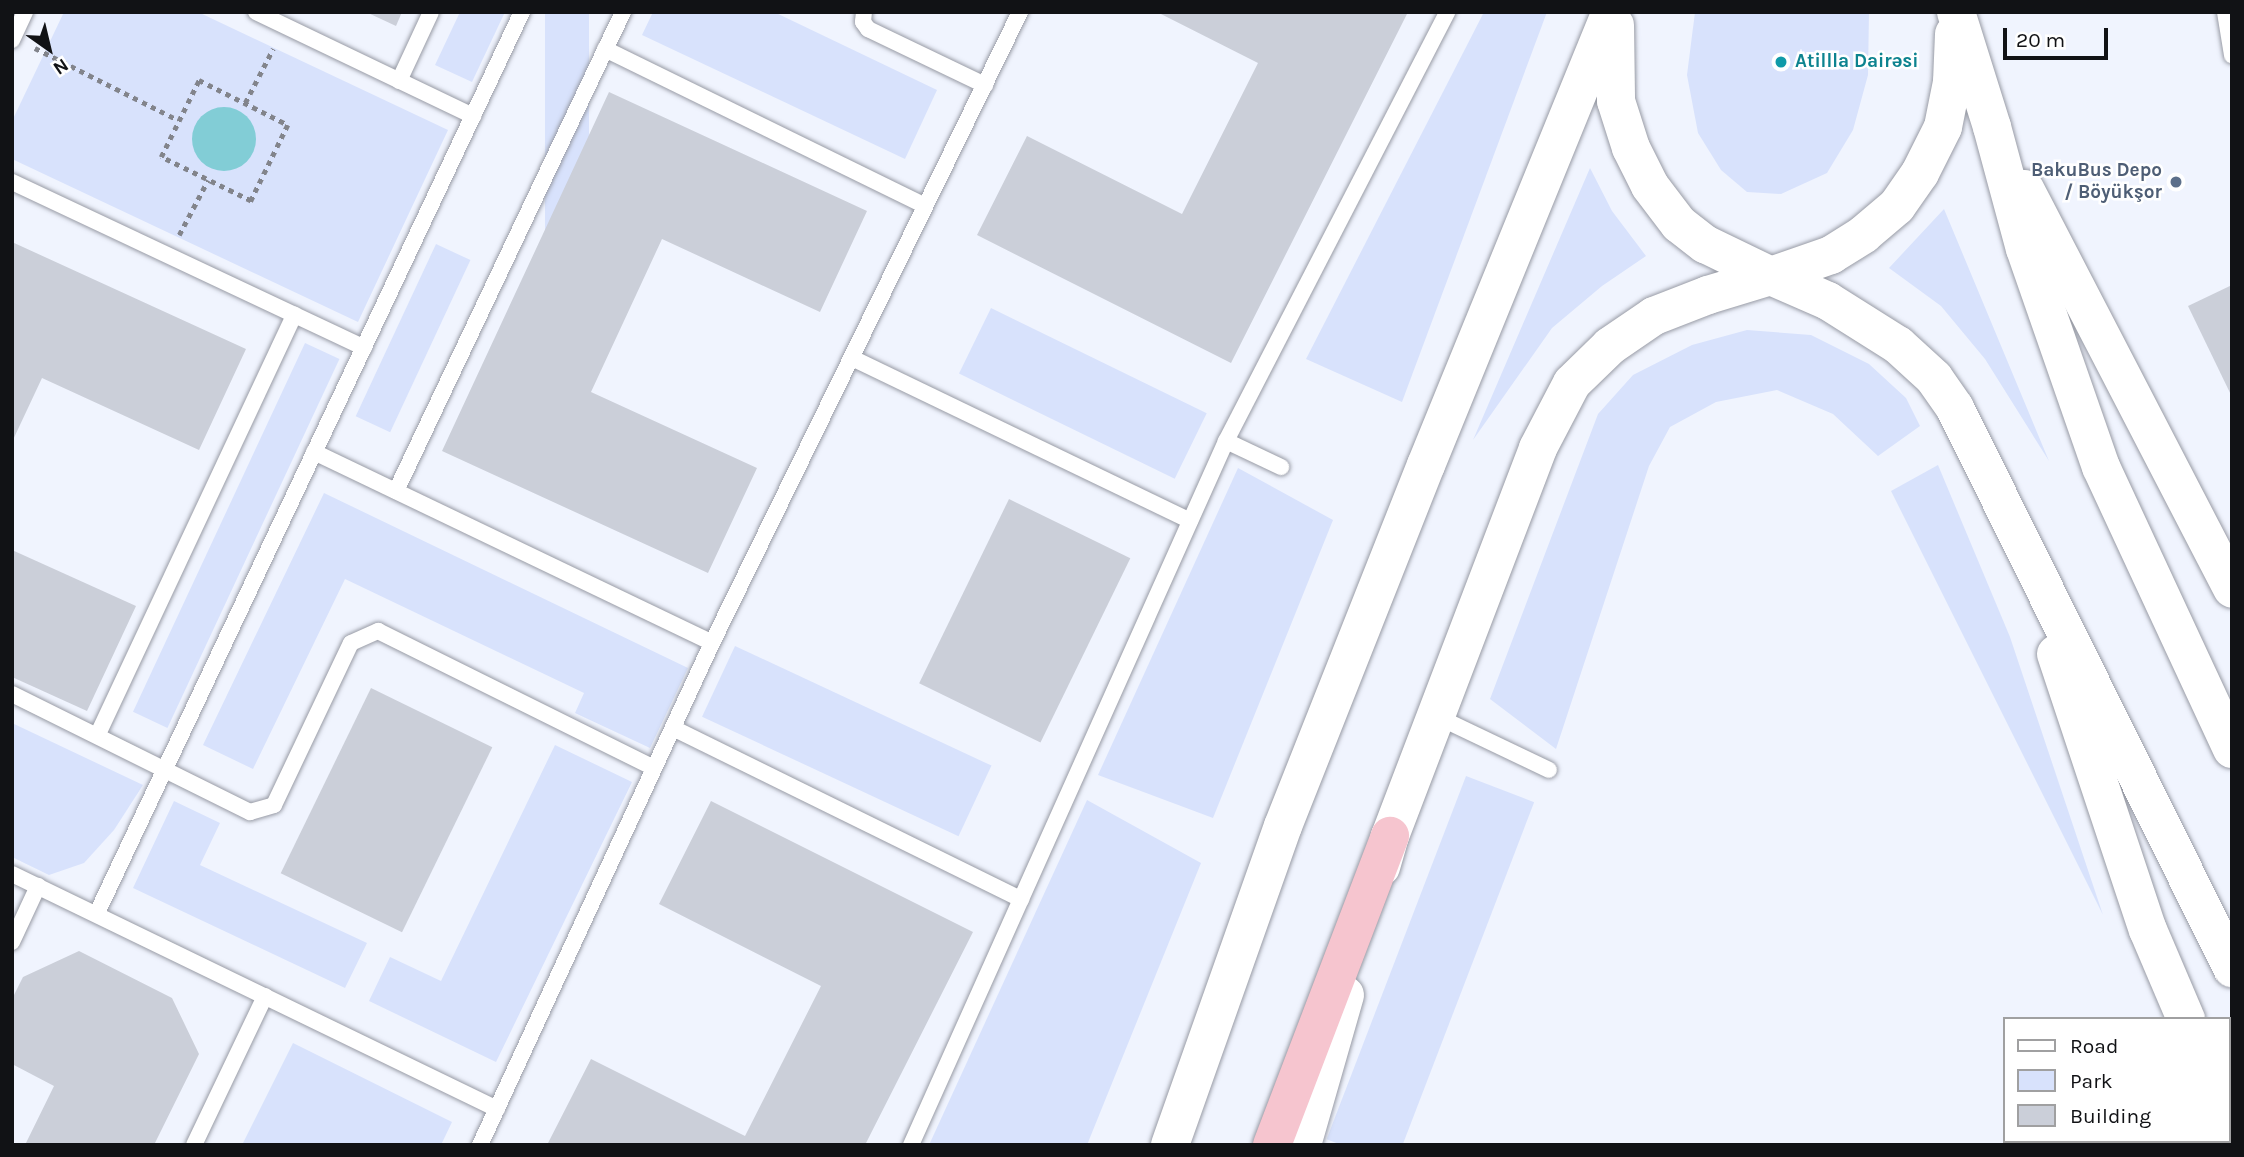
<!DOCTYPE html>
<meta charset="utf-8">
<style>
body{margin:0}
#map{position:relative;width:2244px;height:1157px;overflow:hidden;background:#f0f4fe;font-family:Karla,sans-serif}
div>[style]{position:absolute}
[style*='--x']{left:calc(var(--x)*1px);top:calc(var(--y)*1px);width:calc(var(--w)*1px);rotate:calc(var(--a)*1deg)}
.green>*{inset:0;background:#d8e2fc;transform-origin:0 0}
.water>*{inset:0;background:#82cdd6}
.round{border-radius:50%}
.building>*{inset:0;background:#cbcfd9;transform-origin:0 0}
.path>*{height:4.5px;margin-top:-2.25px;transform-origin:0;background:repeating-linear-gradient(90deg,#82848b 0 5px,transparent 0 10px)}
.roads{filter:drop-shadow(0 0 2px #989ba5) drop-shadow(0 0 2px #989ba5)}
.service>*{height:16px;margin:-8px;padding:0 8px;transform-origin:8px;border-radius:8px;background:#fff}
.secondary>*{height:38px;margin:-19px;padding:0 19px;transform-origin:19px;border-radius:19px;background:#fff}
.motorway>*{height:38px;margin:-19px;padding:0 19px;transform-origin:19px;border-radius:19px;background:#f6c5cf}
.dots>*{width:19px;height:19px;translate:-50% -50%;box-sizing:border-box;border:4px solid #fff;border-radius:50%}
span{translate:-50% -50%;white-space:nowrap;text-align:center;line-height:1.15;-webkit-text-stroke:5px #fff;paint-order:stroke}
.culture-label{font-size:19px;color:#0d838f;font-weight:700}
.left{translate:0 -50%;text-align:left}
.service-label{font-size:19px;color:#4e5e75;font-weight:700}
.right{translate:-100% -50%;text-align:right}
.frame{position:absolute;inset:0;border:14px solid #111215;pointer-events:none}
.legend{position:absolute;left:2003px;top:1017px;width:228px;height:126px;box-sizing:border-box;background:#fff;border:2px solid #a0a0a1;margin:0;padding:9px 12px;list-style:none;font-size:21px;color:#111215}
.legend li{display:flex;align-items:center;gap:14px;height:35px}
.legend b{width:35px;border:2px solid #a0a0a1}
.north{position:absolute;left:14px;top:14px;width:70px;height:70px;-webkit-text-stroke:5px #fff;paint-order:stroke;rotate:146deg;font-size:19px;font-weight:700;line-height:28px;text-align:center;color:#111215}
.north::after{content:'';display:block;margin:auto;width:24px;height:32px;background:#111215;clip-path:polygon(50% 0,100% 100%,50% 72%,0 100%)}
.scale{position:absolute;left:2003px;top:28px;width:105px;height:32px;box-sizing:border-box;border:4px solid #111215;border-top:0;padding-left:9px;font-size:21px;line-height:24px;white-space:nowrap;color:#111215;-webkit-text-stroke:5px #fff;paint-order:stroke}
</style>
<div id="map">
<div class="green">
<i style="clip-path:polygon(64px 12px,198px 12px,448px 130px,358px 322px,12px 159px,12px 121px)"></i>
<i style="clip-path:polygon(460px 12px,505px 12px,472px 82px,435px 65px)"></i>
<i style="left:545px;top:12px;width:44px;height:236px"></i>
<i style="clip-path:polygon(653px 12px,774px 12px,937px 90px,905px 159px,642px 35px)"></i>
<i style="clip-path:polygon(1484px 12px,1547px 12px,1402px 402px,1306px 359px)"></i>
<i style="clip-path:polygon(1695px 12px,1869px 12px,1868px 75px,1853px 130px,1827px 173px,1781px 194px,1747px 192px,1721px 170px,1698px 133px,1687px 75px)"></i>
<i style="clip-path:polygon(1590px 168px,1612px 211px,1646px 256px,1602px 286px,1552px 328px,1473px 440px)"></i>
<i style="clip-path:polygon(1944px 209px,2049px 461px,1985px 359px,1941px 306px,1889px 268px)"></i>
<i style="left:436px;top:244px;width:38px;height:190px;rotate:25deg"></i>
<i style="left:991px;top:308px;width:240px;height:73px;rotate:26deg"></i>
<i style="clip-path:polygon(1747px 330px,1811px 335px,1869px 364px,1906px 398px,1920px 426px,1878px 456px,1833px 414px,1777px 390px,1716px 402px,1670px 427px,1649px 466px,1556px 749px,1490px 699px,1598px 414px,1633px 375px,1692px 345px)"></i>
<i style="left:305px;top:343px;width:38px;height:407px;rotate:25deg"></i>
<i style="clip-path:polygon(1938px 465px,2010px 637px,2103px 915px,1891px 491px)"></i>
<i style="clip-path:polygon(1238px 468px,1333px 520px,1213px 818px,1098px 775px)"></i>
<i style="clip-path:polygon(324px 493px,688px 668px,650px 748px,575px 713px,584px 693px,345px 579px,253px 769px,203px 745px)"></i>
<i style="left:735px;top:646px;width:283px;height:78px;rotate:25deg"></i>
<i style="clip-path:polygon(12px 723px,143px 785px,114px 830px,84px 863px,49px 875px,12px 857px)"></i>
<i style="clip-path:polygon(555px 745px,632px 782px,496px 1062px,369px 1001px,390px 957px,441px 981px)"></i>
<i style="left:1466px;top:776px;width:73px;height:389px;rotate:21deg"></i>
<i style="clip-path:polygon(1087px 800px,1201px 863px,1087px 1145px,929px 1145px)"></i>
<i style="clip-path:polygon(174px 801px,220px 823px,200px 865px,367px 943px,345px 988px,133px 888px)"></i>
<i style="clip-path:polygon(293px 1043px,452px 1122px,441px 1145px,242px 1145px)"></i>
</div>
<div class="water">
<i class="round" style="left:192px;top:107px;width:64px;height:64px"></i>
</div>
<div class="building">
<i style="clip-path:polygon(366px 12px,402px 12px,396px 26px)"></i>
<i style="clip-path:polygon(1157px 12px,1408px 12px,1231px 363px,977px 235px,1027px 136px,1182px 214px,1258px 63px)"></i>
<i style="clip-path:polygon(609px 92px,867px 211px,820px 312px,662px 239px,591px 392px,757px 468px,708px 573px,442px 451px)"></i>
<i style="clip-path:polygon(12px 242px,246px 349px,199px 450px,42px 378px,12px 442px)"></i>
<i style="clip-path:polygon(2232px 285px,2232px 397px,2188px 306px)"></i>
<i style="left:1009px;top:499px;width:135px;height:205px;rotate:26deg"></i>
<i style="clip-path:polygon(12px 550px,136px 606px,87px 711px,12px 677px)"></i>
<i style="left:371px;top:688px;width:135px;height:206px;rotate:26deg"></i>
<i style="clip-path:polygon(711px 801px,973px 932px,865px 1145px,547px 1145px,591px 1059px,745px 1136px,821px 986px,659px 904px)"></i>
<i style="clip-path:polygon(79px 951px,172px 998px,199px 1054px,154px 1145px,25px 1145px,54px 1086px,12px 1064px,12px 999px,23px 977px)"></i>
</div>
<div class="path">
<i style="--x:35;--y:48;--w:160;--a:26.7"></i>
<i style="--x:199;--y:80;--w:100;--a:26.8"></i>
<i style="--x:288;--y:125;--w:85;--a:116"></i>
<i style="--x:251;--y:201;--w:100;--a:-153.9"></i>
<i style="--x:161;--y:157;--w:86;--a:-63.7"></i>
<i style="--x:245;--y:103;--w:61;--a:-62.6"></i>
<i style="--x:179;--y:235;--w:62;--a:-62.2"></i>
</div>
<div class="roads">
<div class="service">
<i style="--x:256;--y:12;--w:241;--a:25.6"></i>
<i style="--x:864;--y:12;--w:10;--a:96"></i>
<i style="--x:863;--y:22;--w:9;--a:54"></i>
<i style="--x:868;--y:29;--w:130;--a:25.6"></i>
<i style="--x:2225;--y:12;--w:44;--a:80.8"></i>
<i style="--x:12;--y:40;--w:31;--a:-65"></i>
<i style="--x:605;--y:49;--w:356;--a:26.1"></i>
<i style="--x:399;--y:81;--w:76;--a:-65.1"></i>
<i style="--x:12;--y:182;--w:389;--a:25.2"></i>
<i style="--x:852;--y:358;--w:375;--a:25.7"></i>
<i style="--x:1226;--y:441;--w:61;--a:25.3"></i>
<i style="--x:314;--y:452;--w:441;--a:25.6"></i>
<i style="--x:396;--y:491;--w:530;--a:-64.64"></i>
<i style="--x:12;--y:694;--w:266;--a:26.4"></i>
<i style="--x:250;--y:812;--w:25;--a:-16"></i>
<i style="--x:274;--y:805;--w:179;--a:-64.6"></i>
<i style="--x:351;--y:643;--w:30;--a:-24"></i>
<i style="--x:378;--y:631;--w:308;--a:26.4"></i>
<i style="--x:1436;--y:716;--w:125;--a:25.5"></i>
<i style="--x:673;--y:728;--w:388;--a:26.2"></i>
<i style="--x:98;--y:734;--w:463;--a:-64.9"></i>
<i style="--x:12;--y:874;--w:539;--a:25.85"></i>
<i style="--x:97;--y:913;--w:996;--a:-64.75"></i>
<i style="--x:12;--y:942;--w:62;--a:-65.1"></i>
<i style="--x:194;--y:1145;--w:165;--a:-64.5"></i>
<i style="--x:480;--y:1145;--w:553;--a:-65.2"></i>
<i style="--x:712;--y:643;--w:702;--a:-63.98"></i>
<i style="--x:911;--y:1145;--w:771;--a:-65.89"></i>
<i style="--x:1226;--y:441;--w:483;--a:-62.7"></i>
</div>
<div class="secondary">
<i style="--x:1956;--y:12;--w:121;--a:72.6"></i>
<i style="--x:1992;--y:127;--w:126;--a:74.9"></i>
<i style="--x:2025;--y:249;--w:231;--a:70.8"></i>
<i style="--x:2101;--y:467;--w:311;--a:65.1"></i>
<i style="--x:1615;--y:25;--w:76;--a:89.2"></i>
<i style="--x:1616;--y:101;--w:49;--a:72.3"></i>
<i style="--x:1631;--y:148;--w:42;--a:63.4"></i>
<i style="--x:1650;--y:186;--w:48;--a:52.7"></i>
<i style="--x:1679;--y:224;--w:33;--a:38"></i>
<i style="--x:1705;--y:244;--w:73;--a:25.9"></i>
<i style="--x:1771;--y:276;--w:64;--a:-19.3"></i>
<i style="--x:1831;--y:255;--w:39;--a:-32"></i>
<i style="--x:1864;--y:234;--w:43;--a:-40.3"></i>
<i style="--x:1897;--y:206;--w:40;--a:-55.1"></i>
<i style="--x:1920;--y:173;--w:51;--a:-63.4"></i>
<i style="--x:1943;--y:127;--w:46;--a:-78.7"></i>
<i style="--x:1952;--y:82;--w:48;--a:-87.6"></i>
<i style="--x:2025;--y:189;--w:450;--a:62.6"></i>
<i style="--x:2056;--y:654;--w:291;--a:71.6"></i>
<i style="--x:2148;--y:930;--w:97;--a:66.9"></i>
<i style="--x:1381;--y:867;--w:32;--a:-74"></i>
<i style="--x:1390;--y:836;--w:415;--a:-69.1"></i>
<i style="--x:1538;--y:448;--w:73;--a:-62.4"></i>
<i style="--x:1572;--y:383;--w:53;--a:-44.2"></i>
<i style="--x:1610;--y:346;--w:53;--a:-34.3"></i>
<i style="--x:1654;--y:316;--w:58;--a:-21.3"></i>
<i style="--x:1708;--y:295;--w:66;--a:-16.8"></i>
<i style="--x:1771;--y:276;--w:62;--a:23.7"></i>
<i style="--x:1828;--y:301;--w:83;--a:32.2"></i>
<i style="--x:1898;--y:345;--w:49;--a:42.5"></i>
<i style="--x:1934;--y:378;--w:37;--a:55"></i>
<i style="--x:1955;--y:408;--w:625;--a:63.68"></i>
<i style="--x:2228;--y:1104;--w:8;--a:60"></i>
<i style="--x:1170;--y:1145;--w:338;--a:-70.5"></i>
<i style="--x:1283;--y:826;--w:388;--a:-68.4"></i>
<i style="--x:1426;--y:465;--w:489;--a:-67.8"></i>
<i style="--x:1302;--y:1145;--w:156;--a:-74"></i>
</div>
<div class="motorway">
<i style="--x:1272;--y:1145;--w:331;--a:-69.1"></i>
</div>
</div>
<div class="dots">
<i style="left:1781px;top:62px;background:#0f9aa8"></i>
<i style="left:2176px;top:182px;background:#5c6f8a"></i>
</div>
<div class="culture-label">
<span class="left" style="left:1795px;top:62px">Atillla Dairəsi</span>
</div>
<div class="service-label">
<span class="right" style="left:2162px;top:182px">BakuBus Depo<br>/ Böyükşor</span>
</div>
<div class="frame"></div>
<ul class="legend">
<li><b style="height:9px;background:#fff"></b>Road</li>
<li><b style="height:19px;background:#d8e2fc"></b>Park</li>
<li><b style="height:19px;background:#cbcfd9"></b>Building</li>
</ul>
<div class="north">N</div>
<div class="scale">20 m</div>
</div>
